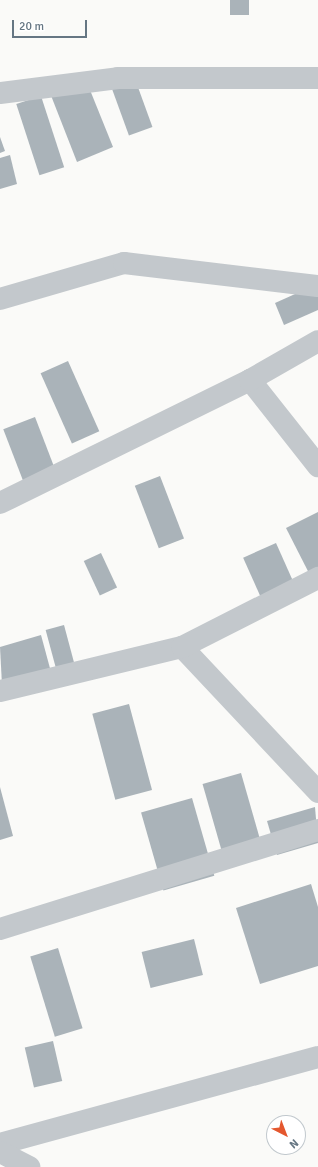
<!DOCTYPE html>
<style>
body{margin:0}
#map{position:relative;width:318px;height:1167px;overflow:hidden;background:#fafaf8;font-family:Signika,sans-serif}
div>[style]{position:absolute}
[style*='--x']{left:calc(var(--x)*1px);top:calc(var(--y)*1px);width:calc(var(--w)*1px);rotate:calc(var(--a)*1deg)}
.building>*{inset:0;background:#aab3b9;transform-origin:0 0}
.minor>*{height:22px;margin:-11px;padding:0 11px;transform-origin:11px;border-radius:11px;background:#c3c8cc}
span{translate:-50% -50%;white-space:nowrap;text-align:center;line-height:1.15;-webkit-text-stroke:4px #fff;paint-order:stroke}
.north{position:absolute;left:266px;top:1115px;width:40px;height:40px;box-sizing:border-box;background:#fff;border:1px solid #c1c8cd;border-radius:50%;rotate:138deg;font-size:11px;font-weight:700;line-height:16px;text-align:center;color:#657683}
.north::after{content:'';display:block;margin:auto;width:14px;height:18px;background:#e4572e;clip-path:polygon(50% 0,100% 100%,50% 72%,0 100%)}
.scale{position:absolute;left:12px;top:20px;width:75px;height:18px;box-sizing:border-box;border:2px solid #657683;border-top:0;padding-left:5px;font-size:12px;line-height:14px;white-space:nowrap;color:#657683;-webkit-text-stroke:3px #fff;paint-order:stroke}
</style>
<div id="map">
<div class="building">
<i style="left:230px;top:0;width:19px;height:15px"></i>
<i style="left:135px;top:79px;width:51px;height:25px;rotate:70deg"></i>
<i style="clip-path:polygon(90px 90px,113px 147px,77px 162px,50px 93px)"></i>
<i style="left:41px;top:96px;width:75px;height:26px;rotate:72deg"></i>
<i style="clip-path:polygon(0 137px,5px 151px,0 153px)"></i>
<i style="clip-path:polygon(10px 155px,17px 184px,0 189px,0 158px)"></i>
<i style="clip-path:polygon(313px 286px,318px 296px,318px 310px,284px 325px,275px 303px)"></i>
<i style="left:68px;top:361px;width:77px;height:30px;rotate:66deg"></i>
<i style="left:35px;top:417px;width:69px;height:34px;rotate:69deg"></i>
<i style="left:160px;top:476px;width:67px;height:27px;rotate:69deg"></i>
<i style="clip-path:polygon(318px 512px,318px 581px,314px 583px,286px 528px)"></i>
<i style="left:276px;top:543px;width:54px;height:36px;rotate:66deg"></i>
<i style="left:101px;top:553px;width:38px;height:19px;rotate:65deg"></i>
<i style="left:64px;top:625px;width:53px;height:19px;rotate:75deg"></i>
<i style="clip-path:polygon(41px 635px,51px 672px,2px 685px,0 647px)"></i>
<i style="left:129px;top:704px;width:89px;height:38px;rotate:75deg"></i>
<i style="left:241px;top:773px;width:87px;height:40px;rotate:74deg"></i>
<i style="clip-path:polygon(0 787px,13px 836px,0 840px)"></i>
<i style="left:192px;top:798px;width:81px;height:53px;rotate:74deg"></i>
<i style="clip-path:polygon(315px 807px,318px 843px,277px 855px,267px 821px)"></i>
<i style="clip-path:polygon(311px 884px,318px 907px,318px 966px,260px 984px,236px 908px)"></i>
<i style="left:194px;top:939px;width:37px;height:54px;rotate:76deg"></i>
<i style="left:58px;top:948px;width:84px;height:29px;rotate:73deg"></i>
<i style="left:53px;top:1041px;width:41px;height:29px;rotate:77deg"></i>
</div>
<div class="minor">
<i style="--x:0;--y:93;--w:119;--a:-7.2"></i>
<i style="--x:118;--y:78;--w:200;--a:0"></i>
<i style="--x:0;--y:299;--w:129;--a:-16.2"></i>
<i style="--x:124;--y:263;--w:195;--a:6.8"></i>
<i style="--x:250;--y:380;--w:110;--a:51.7"></i>
<i style="--x:0;--y:503;--w:279;--a:-26.2"></i>
<i style="--x:250;--y:380;--w:78;--a:-29.8"></i>
<i style="--x:182;--y:647;--w:199;--a:46.8"></i>
<i style="--x:0;--y:691;--w:187;--a:-13.6"></i>
<i style="--x:182;--y:647;--w:153;--a:-26.9"></i>
<i style="--x:0;--y:929;--w:333;--a:-17.3"></i>
<i style="--x:0;--y:1144;--w:330;--a:-15.3"></i>
<i style="--x:0;--y:1152;--w:33;--a:27"></i>
</div>
<div class="north">N</div>
<div class="scale">20 m</div>
</div>
